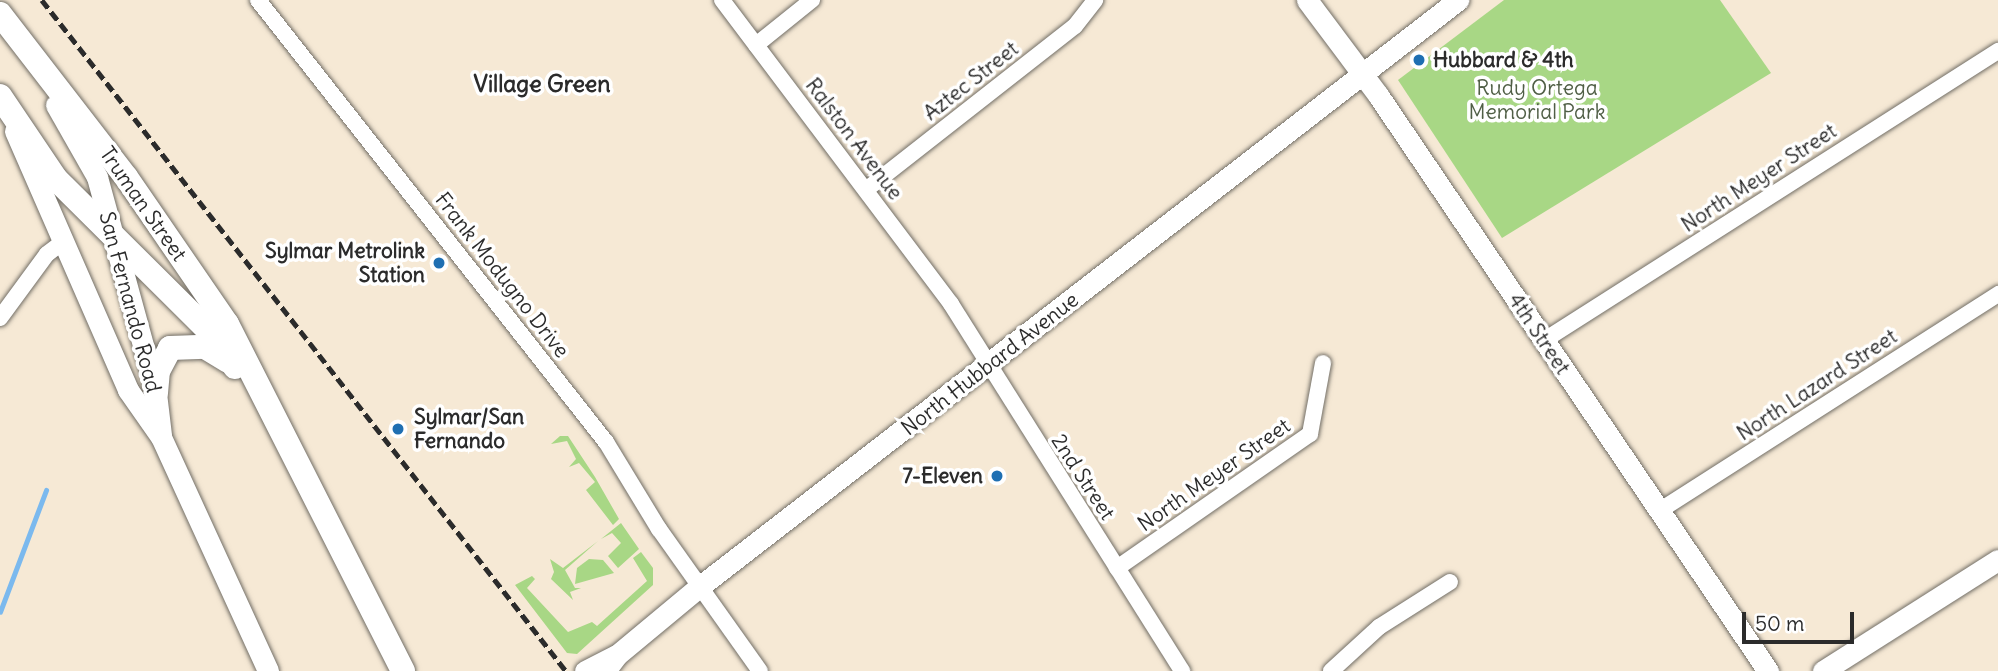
<!DOCTYPE html>
<style>
body{margin:0}
#map{position:relative;width:1998px;height:671px;overflow:hidden;background:#f6e9d5;font-family:Delius,sans-serif}
div>[style]{position:absolute}
[style*='--x']{left:calc(var(--x)*1px);top:calc(var(--y)*1px);width:calc(var(--w)*1px);rotate:calc(var(--a)*1deg)}
.green>*{inset:0;background:#a8d785}
.stream>*{height:4.5px;margin:-2.25px;padding:0 2.25px;transform-origin:2.25px;border-radius:2.25px;background:#7bb9ee}
.roads{filter:drop-shadow(0 0 2px #726e66) drop-shadow(0 0 2px #726e66)}
.street>*{height:16px;margin:-8px;padding:0 8px;transform-origin:8px;border-radius:8px;background:#fff}
.secondary>*{height:21px;margin:-10.5px;padding:0 10.5px;transform-origin:10.5px;border-radius:10.5px;background:#fff}
.primary>*{height:24px;margin:-12px;padding:0 12px;transform-origin:12px;border-radius:12px;background:#fff}
.rail>*{height:4.5px;margin-top:-2.25px;transform-origin:0;background:repeating-linear-gradient(90deg,#2b2b2b 0 10px,transparent 0 15px)}
.dots>*{width:19px;height:19px;translate:-50% -50%;box-sizing:border-box;border:4px solid #fff;border-radius:50%}
span{translate:-50% -50%;white-space:nowrap;text-align:center;line-height:1.15;-webkit-text-stroke:7px #fff;paint-order:stroke}
.poi-label{font-size:21px;color:#2b2b2b;font-weight:700}
.left{translate:0 -50%;text-align:left}
.right{translate:-100% -50%;text-align:right}
.street-label{font-size:21px;color:#2b2b2b}
.park-label{font-size:21px;color:#505f46}
.neighbourhood-label{font-size:23px;color:#2b2b2b;font-weight:700}
.scale{position:absolute;left:1742px;top:612px;width:112px;height:32px;box-sizing:border-box;border:4px solid #2b2b2b;border-top:0;padding-left:9px;font-size:21px;line-height:24px;white-space:nowrap;color:#2b2b2b;-webkit-text-stroke:5px #fff;paint-order:stroke}
</style>
<div id="map">
<div class="green">
<i style="clip-path:polygon(1504px 0,1720px 0,1771px 73px,1502px 238px,1398px 80px)"></i>
<i style="clip-path:polygon(560px 436px,568px 436px,595px 477px,619px 519px,613px 525px,586px 490px,595px 482px,579px 463px,569px 467px,576px 459px,567px 441px,551px 444px)"></i>
<i style="clip-path:polygon(621px 523px,639px 549px,618px 568px,608px 556px,621px 543px,612px 533px,601px 539px)"></i>
<i style="clip-path:polygon(598px 541px,565px 570px,575px 588px,581px 588px,570px 592px,573px 600px,551px 579px,554px 572px,550px 559px,563px 568px)"></i>
<i style="clip-path:polygon(641px 552px,653px 568px,653px 585px,577px 654px,567px 653px,515px 585px,532px 576px,535px 579px,527px 588px,568px 632px,592px 622px,597px 626px,647px 581px,633px 558px)"></i>
<i style="clip-path:polygon(589px 559px,603px 560px,614px 573px,575px 584px,577px 568px)"></i>
</div>
<div class="stream">
<i style="--x:0;--y:612;--w:130;--a:-69.3"></i>
</div>
<div class="roads">
<div class="street">
<i style="--x:258;--y:0;--w:563;--a:51.79"></i>
<i style="--x:606;--y:442;--w:102;--a:58.7"></i>
<i style="--x:659;--y:529;--w:174;--a:54.6"></i>
<i style="--x:722;--y:0;--w:381;--a:53"></i>
<i style="--x:951;--y:304;--w:434;--a:57.8"></i>
<i style="--x:756;--y:45;--w:72;--a:-38.8"></i>
<i style="--x:867;--y:189;--w:264;--a:-38.1"></i>
<i style="--x:1075;--y:26;--w:33;--a:-52"></i>
<i style="--x:0;--y:318;--w:79;--a:-53.7"></i>
<i style="--x:47;--y:254;--w:20;--a:-37"></i>
<i style="--x:1543;--y:341;--w:540;--a:-32.51"></i>
<i style="--x:1659;--y:511;--w:403;--a:-32.6"></i>
<i style="--x:1117;--y:568;--w:235;--a:-34.8"></i>
<i style="--x:1310;--y:434;--w:72;--a:-79.6"></i>
<i style="--x:1331;--y:671;--w:65;--a:-42.5"></i>
<i style="--x:1379;--y:627;--w:84;--a:-32.4"></i>
</div>
<div class="secondary">
<i style="--x:1307;--y:0;--w:119;--a:53.2"></i>
<i style="--x:1378;--y:95;--w:696;--a:55.9"></i>
<i style="--x:56;--y:105;--w:83;--a:60.3"></i>
<i style="--x:97;--y:177;--w:224;--a:74.7"></i>
<i style="--x:156;--y:393;--w:42;--a:83.2"></i>
<i style="--x:15;--y:131;--w:283;--a:66.4"></i>
<i style="--x:128;--y:390;--w:57;--a:54.9"></i>
<i style="--x:161;--y:437;--w:257;--a:65.4"></i>
<i style="--x:585;--y:671;--w:34;--a:-27"></i>
<i style="--x:605;--y:671;--w:20;--a:-53"></i>
<i style="--x:617;--y:655;--w:107;--a:-39.7"></i>
<i style="--x:699;--y:587;--w:960;--a:-37.72"></i>
<i style="--x:1823;--y:671;--w:207;--a:-32.4"></i>
</div>
<div class="primary">
<i style="--x:0;--y:14;--w:206;--a:52.3"></i>
<i style="--x:126;--y:177;--w:178;--a:55.5"></i>
<i style="--x:227;--y:324;--w:389;--a:63.1"></i>
<i style="--x:0;--y:96;--w:100;--a:56"></i>
<i style="--x:56;--y:179;--w:217;--a:44.8"></i>
<i style="--x:210;--y:332;--w:43;--a:54.5"></i>
<i style="--x:156;--y:393;--w:22;--a:-85"></i>
<i style="--x:158;--y:371;--w:26;--a:-62"></i>
<i style="--x:170;--y:348;--w:35;--a:-2"></i>
<i style="--x:205;--y:347;--w:27;--a:31"></i>
</div>
</div>
<div class="rail">
<i style="--x:42;--y:0;--w:851;--a:52.01"></i>
</div>
<div class="dots">
<i style="left:1419px;top:60px;background:#1f6fb2"></i>
<i style="left:439px;top:263px;background:#1f6fb2"></i>
<i style="left:398px;top:429px;background:#1f6fb2"></i>
<i style="left:997px;top:476px;background:#1f6fb2"></i>
</div>
<div class="poi-label">
<span class="left" style="left:1433px;top:60px">Hubbard &amp; 4th</span>
<span class="right" style="left:425px;top:263px">Sylmar Metrolink<br>Station</span>
<span class="left" style="left:414px;top:429px">Sylmar/San<br>Fernando</span>
<span class="right" style="left:983px;top:476px">7-Eleven</span>
</div>
<div class="street-label">
<span style="left:971px;top:81px;rotate:-38deg">Aztec Street</span>
<span style="left:854px;top:139px;rotate:53deg">Ralston Avenue</span>
<span style="left:1759px;top:178px;rotate:-33deg">North Meyer Street</span>
<span style="left:143px;top:204px;rotate:55deg">Truman Street</span>
<span style="left:502px;top:275px;rotate:52deg">Frank Modugno Drive</span>
<span style="left:130px;top:302px;rotate:75deg">San Fernando Road</span>
<span style="left:1539px;top:334px;rotate:56deg">4th Street</span>
<span style="left:990px;top:364px;rotate:-38deg">North Hubbard Avenue</span>
<span style="left:1817px;top:385px;rotate:-33deg">North Lazard Street</span>
<span style="left:1214px;top:475px;rotate:-35deg">North Meyer Street</span>
<span style="left:1083px;top:477px;rotate:57deg">2nd Street</span>
</div>
<div class="park-label">
<span style="left:1537px;top:100px">Rudy Ortega<br>Memorial Park</span>
</div>
<div class="neighbourhood-label">
<span style="left:542px;top:84px">Village Green</span>
</div>
<div class="scale">50 m</div>
</div>
